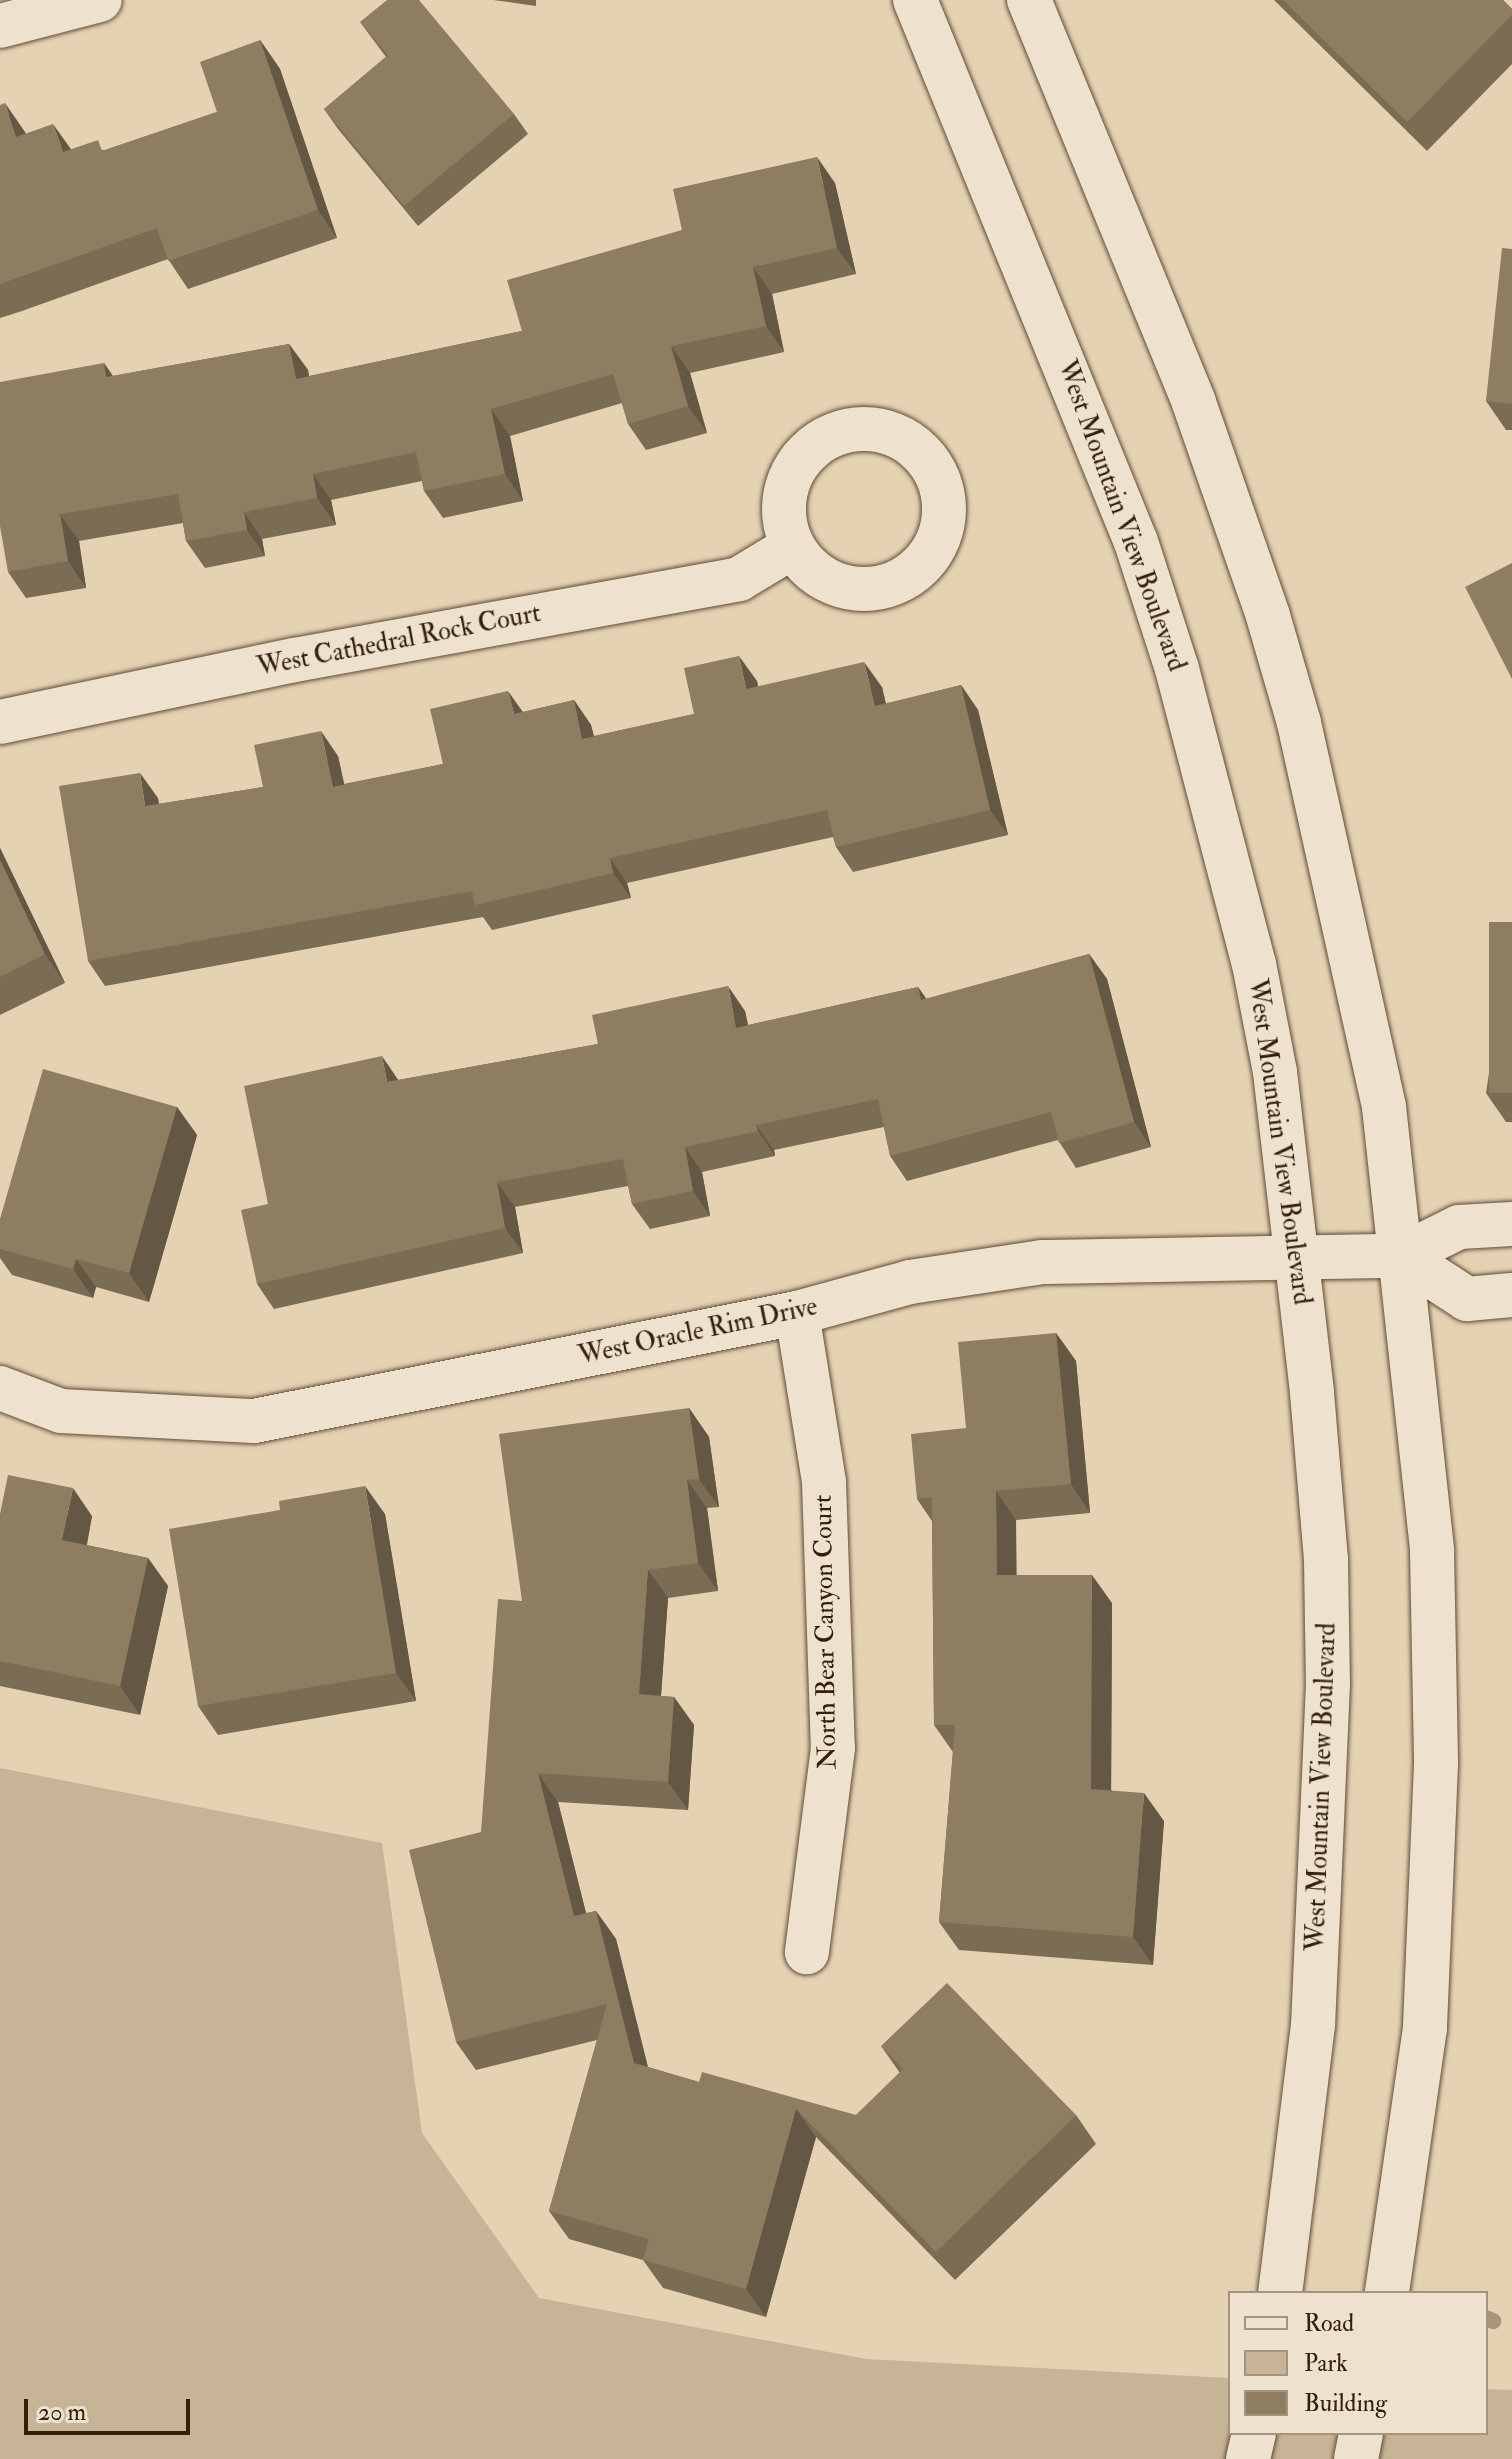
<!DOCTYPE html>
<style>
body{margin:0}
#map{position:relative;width:1512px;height:2459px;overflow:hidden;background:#e5d2b3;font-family:"IM FELL Double Pica",serif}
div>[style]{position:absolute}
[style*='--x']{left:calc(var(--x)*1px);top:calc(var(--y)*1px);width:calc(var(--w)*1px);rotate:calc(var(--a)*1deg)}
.green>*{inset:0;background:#c7b496}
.stream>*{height:16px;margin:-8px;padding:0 8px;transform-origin:8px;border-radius:8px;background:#a8957a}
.roads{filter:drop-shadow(0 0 2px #5f4c35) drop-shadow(0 0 2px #5f4c35)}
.minor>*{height:44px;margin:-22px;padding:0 22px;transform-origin:22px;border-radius:22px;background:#eee2ce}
.minor>.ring{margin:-22px;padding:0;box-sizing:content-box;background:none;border:44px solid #eee2ce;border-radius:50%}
.wall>*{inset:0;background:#7b6c54}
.shaded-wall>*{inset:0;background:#645845}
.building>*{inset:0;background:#8f7d62;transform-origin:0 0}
span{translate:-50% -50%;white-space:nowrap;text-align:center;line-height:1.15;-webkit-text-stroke:7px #eee2ce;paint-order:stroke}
.street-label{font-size:26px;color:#32200b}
.legend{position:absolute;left:1228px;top:2291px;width:260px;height:144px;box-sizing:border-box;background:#eee2ce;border:2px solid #a39480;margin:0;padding:10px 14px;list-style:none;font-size:24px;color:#32200b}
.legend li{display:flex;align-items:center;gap:16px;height:40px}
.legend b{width:40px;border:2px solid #a39480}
.scale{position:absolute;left:24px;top:2399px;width:166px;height:36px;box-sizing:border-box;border:4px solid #32200b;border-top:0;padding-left:10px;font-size:24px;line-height:28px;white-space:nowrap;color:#32200b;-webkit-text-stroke:6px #eee2ce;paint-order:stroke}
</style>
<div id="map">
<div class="green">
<i style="clip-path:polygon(0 1768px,382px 1843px,422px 2133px,539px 2298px,866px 2359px,1230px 2378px,1230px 2433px,1486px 2433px,1486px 2389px,1512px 2390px,1512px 2459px,0 2459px)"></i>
</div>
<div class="stream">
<i style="--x:1486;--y:2318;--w:8;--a:23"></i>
</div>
<div class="roads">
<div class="minor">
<i style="--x:915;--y:0;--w:585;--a:67.82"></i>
<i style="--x:1136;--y:542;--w:133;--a:72.1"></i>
<i style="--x:1177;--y:669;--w:305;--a:75.4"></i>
<i style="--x:1254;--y:964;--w:110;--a:79"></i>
<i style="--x:1275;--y:1072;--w:323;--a:83.4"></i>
<i style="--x:1312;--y:1393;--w:168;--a:85.2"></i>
<i style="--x:1326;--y:1560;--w:123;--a:89.1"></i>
<i style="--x:1328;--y:1683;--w:342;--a:92.5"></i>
<i style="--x:1313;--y:2025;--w:270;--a:97"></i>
<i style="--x:1029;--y:0;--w:435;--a:67.7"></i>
<i style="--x:1194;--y:403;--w:225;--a:70.8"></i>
<i style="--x:1268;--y:616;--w:111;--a:73.8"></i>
<i style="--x:1299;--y:723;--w:393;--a:77.5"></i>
<i style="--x:1384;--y:1107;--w:447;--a:83.8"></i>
<i style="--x:1432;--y:1551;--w:213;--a:88.9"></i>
<i style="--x:1436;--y:1764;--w:264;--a:92.4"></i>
<i style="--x:1425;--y:2028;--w:268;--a:98.2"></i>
<i style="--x:0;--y:26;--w:103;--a:-14.6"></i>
<i class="ring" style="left:784px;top:429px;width:116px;height:116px"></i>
<i style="--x:0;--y:722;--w:301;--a:-11.9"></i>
<i style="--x:295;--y:660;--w:451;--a:-10.3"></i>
<i style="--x:739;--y:579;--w:62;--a:-31.1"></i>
<i style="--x:1401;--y:1256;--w:79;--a:33.1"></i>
<i style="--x:1467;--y:1299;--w:45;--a:-5.1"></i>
<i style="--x:797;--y:1313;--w:171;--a:80.9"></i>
<i style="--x:824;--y:1482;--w:266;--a:88.1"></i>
<i style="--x:833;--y:1748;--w:206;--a:97.3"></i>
<i style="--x:0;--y:1388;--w:65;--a:20.7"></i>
<i style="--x:61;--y:1411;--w:193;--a:3"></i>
<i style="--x:254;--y:1421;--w:554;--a:-11.25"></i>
<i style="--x:797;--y:1313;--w:117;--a:-15.3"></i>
<i style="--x:910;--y:1282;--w:134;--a:-8.6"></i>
<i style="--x:1042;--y:1262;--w:359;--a:-1"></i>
<i style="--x:1401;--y:1256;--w:65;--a:-26.6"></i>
<i style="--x:1459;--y:1227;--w:53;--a:-3.2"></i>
<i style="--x:1248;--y:2459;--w:27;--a:-77"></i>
<i style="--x:1356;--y:2459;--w:26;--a:-79"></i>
</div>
</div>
<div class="wall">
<i style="clip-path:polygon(493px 0,536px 0,536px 6px)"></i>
<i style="clip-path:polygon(1274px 0,1503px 0,1512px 9px,1512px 64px,1427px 151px)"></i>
<i style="clip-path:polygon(360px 22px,514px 114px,528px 134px,418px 226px,338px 129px,324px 109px,386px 57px)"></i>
<i style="clip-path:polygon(260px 40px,280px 69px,337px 238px,188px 289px,168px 259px,19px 312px,0 318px,0 105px,26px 134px,71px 149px,105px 150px,217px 112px)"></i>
<i style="clip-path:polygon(835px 183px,856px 274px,772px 294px,784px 352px,690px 373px,707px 433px,646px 450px,628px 424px,622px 403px,510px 436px,523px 501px,443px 518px,424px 491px,422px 481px,331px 500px,336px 525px,262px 539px,265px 556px,205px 568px,186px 541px,183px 523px,79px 541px,86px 588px,26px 598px,8px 572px,104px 363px,113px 376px,289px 344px,308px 370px,309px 376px,522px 331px,682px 230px)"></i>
<i style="clip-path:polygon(1512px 249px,1512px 430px,1506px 430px,1486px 401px)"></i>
<i style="clip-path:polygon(757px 681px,758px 687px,882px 687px,886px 704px,961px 685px,978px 710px,1008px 835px,853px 872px,836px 847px,833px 837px,627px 883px,631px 898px,492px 930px,483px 917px,105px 986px,88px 961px,158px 798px,159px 804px,263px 787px,338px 756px,344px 784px,443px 764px,523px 712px,574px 700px,591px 725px,594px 736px,694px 714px)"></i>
<i style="clip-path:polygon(0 848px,65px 983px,0 1015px)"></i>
<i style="clip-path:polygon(1512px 922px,1512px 1122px,1506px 1122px,1486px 1093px)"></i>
<i style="clip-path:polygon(1089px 954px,1107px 979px,1151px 1147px,1076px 1168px,1058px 1140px,907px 1181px,890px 1156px,884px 1127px,774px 1150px,775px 1156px,702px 1172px,710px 1216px,650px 1229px,632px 1204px,628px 1186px,515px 1207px,523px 1253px,274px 1309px,257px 1284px,268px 1204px,398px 1080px,598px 1044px,745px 1011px,748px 1025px,918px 987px,926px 999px)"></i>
<i style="clip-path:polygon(177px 1107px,197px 1135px,149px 1302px,96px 1287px,93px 1298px,12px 1275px,0 1258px,0 1219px)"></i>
<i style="clip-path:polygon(1056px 1333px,1076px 1361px,1090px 1513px,1016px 1520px,1016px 1575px,1112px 1603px,1111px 1790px,1164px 1821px,1153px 1965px,959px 1950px,939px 1922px,953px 1752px,934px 1725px,932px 1521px,917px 1499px,966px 1428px)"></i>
<i style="clip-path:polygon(689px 1408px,709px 1437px,719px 1507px,707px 1508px,718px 1591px,668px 1598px,661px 1696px,674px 1697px,694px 1725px,688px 1810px,558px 1802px,586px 1913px,596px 1911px,616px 1939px,648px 2067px,699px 2082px,856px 2115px,900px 2073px,881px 2046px,1076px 2115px,1096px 2144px,955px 2280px,816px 2137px,766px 2317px,663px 2288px,643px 2260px,569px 2239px,549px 2211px,597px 2040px,476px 2070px,456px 2042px,481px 1832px,522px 1601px)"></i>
<i style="clip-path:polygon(0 1514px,92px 1516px,87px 1545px,148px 1558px,168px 1586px,140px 1715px,0 1686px)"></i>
<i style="clip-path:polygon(385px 1514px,416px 1701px,218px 1735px,198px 1706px)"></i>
</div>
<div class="shaded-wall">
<i style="clip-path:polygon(260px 40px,280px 69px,337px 238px,318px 210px)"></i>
<i style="clip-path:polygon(5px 103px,25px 132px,36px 166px,16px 137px)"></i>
<i style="clip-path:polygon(53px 124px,73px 152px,63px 152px)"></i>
<i style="clip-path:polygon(817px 157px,835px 183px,856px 274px,837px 248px)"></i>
<i style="clip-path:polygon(753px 267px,772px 294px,784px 352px,766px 326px)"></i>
<i style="clip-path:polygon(289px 344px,308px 370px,314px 406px,296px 379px)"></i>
<i style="clip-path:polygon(671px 346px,690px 373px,707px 433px,688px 406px)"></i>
<i style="clip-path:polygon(104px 363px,122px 390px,106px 377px)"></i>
<i style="clip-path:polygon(491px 409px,510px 436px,523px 501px,505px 474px)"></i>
<i style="clip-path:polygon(313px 474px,331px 500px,336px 525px,317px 498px)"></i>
<i style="clip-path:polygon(244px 512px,262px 539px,265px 556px,247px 530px)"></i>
<i style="clip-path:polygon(60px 514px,79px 541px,86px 588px,68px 561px)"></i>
<i style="clip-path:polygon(739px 656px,757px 681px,763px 714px,746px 689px)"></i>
<i style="clip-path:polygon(864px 662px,882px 687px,892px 731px,875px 706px)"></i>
<i style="clip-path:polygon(961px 685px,978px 710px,1008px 835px,990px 810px)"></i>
<i style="clip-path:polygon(508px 691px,525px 715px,514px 714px)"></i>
<i style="clip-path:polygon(574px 700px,591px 725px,600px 763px,582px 739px)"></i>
<i style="clip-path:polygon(321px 731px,338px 756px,350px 811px,333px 787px)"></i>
<i style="clip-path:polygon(140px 773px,158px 798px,162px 831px,145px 806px)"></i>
<i style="clip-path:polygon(0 848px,65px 983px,45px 954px,0 860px)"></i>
<i style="clip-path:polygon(610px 858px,627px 883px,631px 898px,613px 873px)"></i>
<i style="clip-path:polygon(1089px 954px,1107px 979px,1151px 1147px,1134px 1122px)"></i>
<i style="clip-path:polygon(728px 986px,745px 1011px,754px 1053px,736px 1028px)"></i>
<i style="clip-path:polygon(918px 987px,936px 1012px,921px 1000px)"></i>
<i style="clip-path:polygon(382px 1056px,399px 1081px,387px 1082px)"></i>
<i style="clip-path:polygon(177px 1107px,197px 1135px,149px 1302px,129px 1273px)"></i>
<i style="clip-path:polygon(756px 1125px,774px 1150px,775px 1156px,758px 1131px)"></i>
<i style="clip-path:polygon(685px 1147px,702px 1172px,710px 1216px,693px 1191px)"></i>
<i style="clip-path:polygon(497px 1182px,515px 1207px,523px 1253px,505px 1228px)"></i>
<i style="clip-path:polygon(76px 1259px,96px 1287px,93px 1298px,73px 1269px)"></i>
<i style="clip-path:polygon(1056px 1333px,1076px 1361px,1090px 1513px,1071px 1484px)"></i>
<i style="clip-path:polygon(689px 1408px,709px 1437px,719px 1507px,699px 1479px)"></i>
<i style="clip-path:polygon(687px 1480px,707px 1508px,718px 1591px,698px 1563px)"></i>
<i style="clip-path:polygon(365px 1486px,385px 1514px,416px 1701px,396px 1673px)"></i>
<i style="clip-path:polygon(73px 1488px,92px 1516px,82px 1568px,62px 1540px)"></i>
<i style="clip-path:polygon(996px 1491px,1016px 1520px,1017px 1603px,997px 1575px)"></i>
<i style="clip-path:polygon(148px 1558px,168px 1586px,140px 1715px,120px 1686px)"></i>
<i style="clip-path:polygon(648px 1570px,668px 1598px,659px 1723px,639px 1694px)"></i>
<i style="clip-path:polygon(1092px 1575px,1112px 1603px,1111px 1817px,1091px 1789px)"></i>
<i style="clip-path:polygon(674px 1697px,694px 1725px,688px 1810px,668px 1782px)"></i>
<i style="clip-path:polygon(538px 1773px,558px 1802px,594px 1945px,574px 1916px)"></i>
<i style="clip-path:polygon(1144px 1793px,1164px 1821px,1153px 1965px,1133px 1937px)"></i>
<i style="clip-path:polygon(596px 1911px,616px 1939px,654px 2092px,634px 2063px)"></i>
<i style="clip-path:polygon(796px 2109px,816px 2137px,766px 2317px,746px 2289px)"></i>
</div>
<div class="building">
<i style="clip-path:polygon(387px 0,419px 0,514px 114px,404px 206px,324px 109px,388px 55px,360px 22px)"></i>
<i style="clip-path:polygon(1283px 0,1503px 0,1512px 9px,1512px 15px,1407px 122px)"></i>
<i style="clip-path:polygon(260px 40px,318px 210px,168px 261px,157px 228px,0 284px,0 105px,5px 103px,16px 137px,53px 124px,63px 152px,98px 140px,102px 151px,217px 112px,200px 62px)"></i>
<i style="clip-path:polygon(817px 157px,837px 248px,753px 267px,766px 326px,671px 346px,688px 406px,628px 424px,613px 374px,491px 409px,505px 474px,424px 491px,416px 452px,313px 474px,317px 498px,244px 512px,247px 530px,186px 541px,178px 494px,60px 514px,68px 561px,8px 572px,0 526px,0 382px,104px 363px,106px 377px,289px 344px,296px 379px,522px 331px,507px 280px,682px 230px,673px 189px)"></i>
<i style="clip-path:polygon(1502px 248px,1512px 249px,1512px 404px,1486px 401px)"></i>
<i style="clip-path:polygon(1512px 563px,1512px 679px,1465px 587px)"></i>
<i style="clip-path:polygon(739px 656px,746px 689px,864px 662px,875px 706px,961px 685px,990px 810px,836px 847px,827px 810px,610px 858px,613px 873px,475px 905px,472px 891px,88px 961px,59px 786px,140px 773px,145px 806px,263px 787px,254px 745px,321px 731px,333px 787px,443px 764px,430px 709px,508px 691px,514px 714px,574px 700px,582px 739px,694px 714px,684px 668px)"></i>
<i style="clip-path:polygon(0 860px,45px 954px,0 977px)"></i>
<i style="left:1489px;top:922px;width:23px;height:171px"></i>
<i style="clip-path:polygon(1089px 954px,1134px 1122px,1059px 1143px,1051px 1112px,890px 1156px,878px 1099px,756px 1125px,758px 1131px,685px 1147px,693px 1191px,632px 1204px,623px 1159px,497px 1182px,505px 1228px,257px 1284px,241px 1210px,268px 1204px,244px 1086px,382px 1056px,387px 1082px,598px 1044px,592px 1015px,728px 986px,736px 1028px,918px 987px,921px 1000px)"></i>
<i style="clip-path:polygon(43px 1069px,177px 1107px,129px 1273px,76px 1259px,73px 1269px,0 1249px,0 1219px)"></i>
<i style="clip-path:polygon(1056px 1333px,1071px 1484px,996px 1491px,997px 1575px,1092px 1575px,1091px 1789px,1144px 1793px,1133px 1937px,939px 1922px,955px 1725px,934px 1725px,932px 1497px,917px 1499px,911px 1434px,966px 1428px,958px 1342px)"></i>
<i style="clip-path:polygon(689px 1408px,699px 1479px,687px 1480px,698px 1563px,648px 1570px,639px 1694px,674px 1697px,668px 1782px,538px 1773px,574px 1916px,596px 1911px,634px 2063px,699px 2082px,702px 2072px,856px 2115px,903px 2069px,881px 2046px,947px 1983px,1076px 2115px,936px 2252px,796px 2109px,746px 2289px,643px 2260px,649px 2239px,549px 2211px,607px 2004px,456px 2042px,409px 1850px,481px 1832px,498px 1599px,522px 1601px,499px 1434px)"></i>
<i style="clip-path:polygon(8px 1475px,73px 1488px,62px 1540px,148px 1558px,120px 1686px,0 1661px,0 1514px)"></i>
<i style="clip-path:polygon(365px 1486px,396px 1673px,198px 1706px,169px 1529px,280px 1510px,279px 1501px)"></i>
</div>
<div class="street-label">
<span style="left:1121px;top:516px;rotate:70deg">West Mountain View Boulevard</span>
<span style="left:399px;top:641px;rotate:-11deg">West Cathedral Rock Court</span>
<span style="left:1279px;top:1142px;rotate:82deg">West Mountain View Boulevard</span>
<span style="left:698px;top:1332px;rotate:-12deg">West Oracle Rim Drive</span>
<span style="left:826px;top:1632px;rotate:-91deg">North Bear Canyon Court</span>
<span style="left:1322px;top:1787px;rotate:-88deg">West Mountain View Boulevard</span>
</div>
<ul class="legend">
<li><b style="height:10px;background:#eee2ce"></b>Road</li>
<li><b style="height:22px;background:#c7b496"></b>Park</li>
<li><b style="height:22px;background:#8f7d62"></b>Building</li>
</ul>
<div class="scale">20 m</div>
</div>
